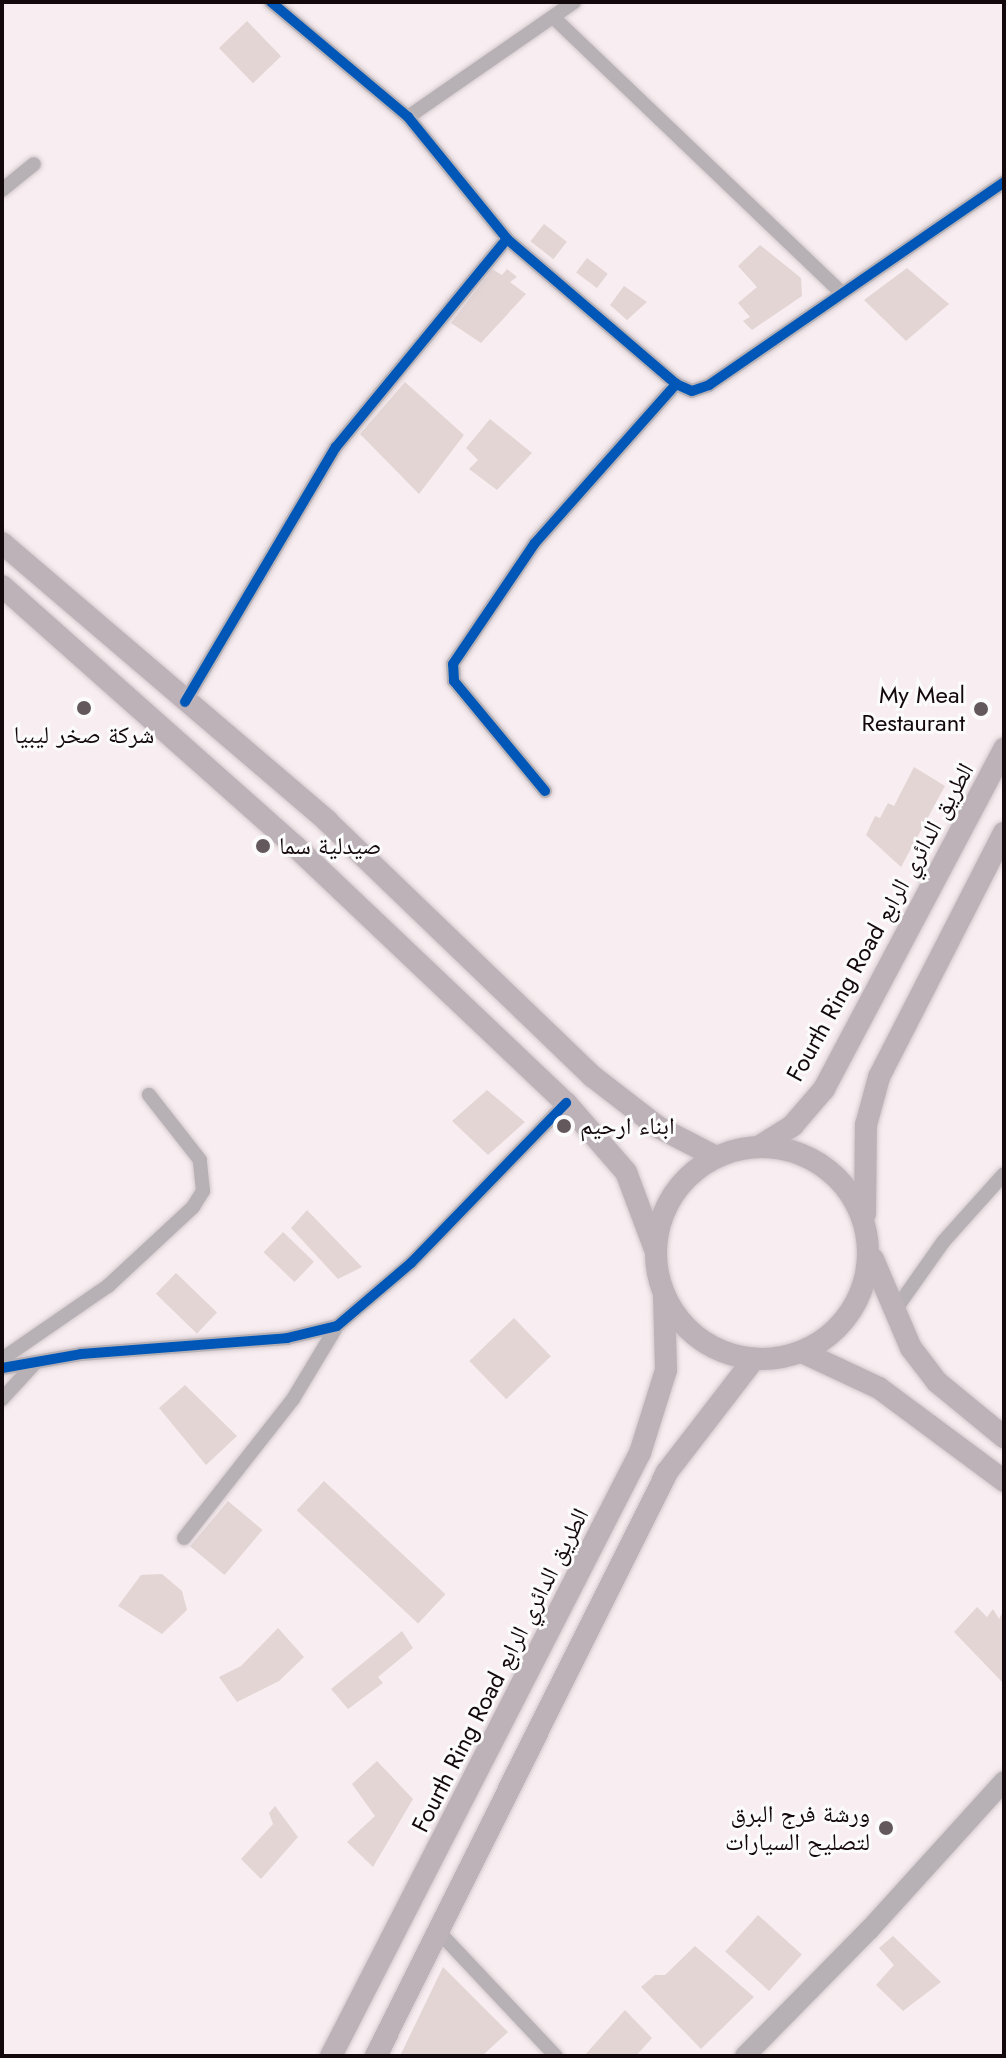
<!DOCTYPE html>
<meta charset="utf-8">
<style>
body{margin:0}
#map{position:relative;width:1006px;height:2058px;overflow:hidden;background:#f8edf0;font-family:Jost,"Noto Naskh Arabic",sans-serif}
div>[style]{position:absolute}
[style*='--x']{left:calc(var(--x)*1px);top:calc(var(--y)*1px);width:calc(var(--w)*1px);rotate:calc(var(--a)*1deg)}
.building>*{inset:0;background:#e4d5d5;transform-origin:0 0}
.roads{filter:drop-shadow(0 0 2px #d3c9cc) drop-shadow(0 0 2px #d3c9cc)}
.street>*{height:14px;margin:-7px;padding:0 7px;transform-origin:7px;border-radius:7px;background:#b7b1b5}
.secondary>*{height:20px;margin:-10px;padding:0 10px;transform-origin:10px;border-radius:10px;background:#b7b0b4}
.primary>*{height:22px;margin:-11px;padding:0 11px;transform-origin:11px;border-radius:11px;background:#bcb2b8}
.primary>.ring{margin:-11px;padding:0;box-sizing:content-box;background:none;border:22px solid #bcb2b8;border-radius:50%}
.cycleway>*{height:10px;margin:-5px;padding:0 5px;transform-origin:5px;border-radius:5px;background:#0057b8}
.dots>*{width:22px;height:22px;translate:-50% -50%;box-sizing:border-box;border:4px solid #fbfbfb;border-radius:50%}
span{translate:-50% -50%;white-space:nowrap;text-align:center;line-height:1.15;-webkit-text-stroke:6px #fbfbfb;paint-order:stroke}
.poi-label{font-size:24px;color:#13080b}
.right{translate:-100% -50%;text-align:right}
.left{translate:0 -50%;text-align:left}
.street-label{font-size:24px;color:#13080b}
.frame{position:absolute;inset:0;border:4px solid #13080b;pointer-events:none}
</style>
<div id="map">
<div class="building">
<i style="left:247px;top:21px;width:49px;height:39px;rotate:46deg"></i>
<i style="left:544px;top:224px;width:29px;height:22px;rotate:38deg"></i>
<i style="clip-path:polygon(760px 245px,801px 278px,802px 296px,752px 330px,743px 321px,750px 317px,738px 303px,757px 287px,738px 266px)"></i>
<i style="left:587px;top:258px;width:26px;height:18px;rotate:37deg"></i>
<i style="clip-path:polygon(907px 268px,949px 304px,906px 341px,864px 300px)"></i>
<i style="clip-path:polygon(492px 269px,502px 275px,507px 269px,517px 277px,510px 282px,526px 294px,481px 343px,451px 323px)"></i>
<i style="clip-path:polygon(624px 286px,647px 302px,627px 320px,610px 305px)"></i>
<i style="clip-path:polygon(405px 382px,464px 435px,419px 494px,360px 434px)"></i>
<i style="clip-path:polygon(490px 419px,532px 453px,497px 490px,469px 469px,478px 460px,466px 448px)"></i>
<i style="clip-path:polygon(914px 767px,945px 786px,901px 867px,866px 835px,875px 816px,880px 818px,888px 803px,894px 806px)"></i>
<i style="clip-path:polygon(487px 1090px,525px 1122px,488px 1155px,452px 1121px)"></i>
<i style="clip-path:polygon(307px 1210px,362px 1267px,338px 1279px,291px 1228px)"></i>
<i style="left:283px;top:1232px;width:43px;height:28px;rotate:44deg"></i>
<i style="left:176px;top:1273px;width:57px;height:29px;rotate:44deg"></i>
<i style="left:514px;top:1318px;width:53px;height:62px;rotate:46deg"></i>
<i style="clip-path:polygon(185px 1385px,237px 1436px,206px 1465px,159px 1408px)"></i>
<i style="left:324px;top:1481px;width:166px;height:40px;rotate:43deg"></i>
<i style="left:228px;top:1501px;width:45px;height:59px;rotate:40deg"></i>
<i style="clip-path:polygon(162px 1574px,182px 1591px,187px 1610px,162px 1634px,118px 1606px,141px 1575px)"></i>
<i style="clip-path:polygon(977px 1607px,987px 1617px,993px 1609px,999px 1619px,1004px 1610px,1004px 1684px,954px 1632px)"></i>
<i style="clip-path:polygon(278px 1628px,304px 1657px,279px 1681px,237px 1702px,219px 1677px,241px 1666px)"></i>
<i style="clip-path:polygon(402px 1631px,413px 1648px,378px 1677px,383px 1683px,348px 1709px,331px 1689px)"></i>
<i style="clip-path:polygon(377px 1761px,413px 1799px,373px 1867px,347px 1842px,375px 1816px,352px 1784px)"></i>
<i style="clip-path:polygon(275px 1806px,298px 1837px,261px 1879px,241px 1859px,273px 1824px,269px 1813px)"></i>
<i style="left:758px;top:1915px;width:59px;height:49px;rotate:42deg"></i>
<i style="clip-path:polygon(893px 1936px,941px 1982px,903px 2011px,876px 1985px,894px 1965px,879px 1948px)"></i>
<i style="clip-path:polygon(695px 1946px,754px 1997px,701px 2049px,641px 1987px,655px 1975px,665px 1975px)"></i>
<i style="clip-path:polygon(443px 1967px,508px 2032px,482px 2056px,400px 2056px)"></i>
<i style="clip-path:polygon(625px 2010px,652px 2038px,636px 2056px,584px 2056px)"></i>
</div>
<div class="roads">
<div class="street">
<i style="--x:271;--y:2;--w:179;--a:40"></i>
<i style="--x:408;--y:117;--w:157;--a:50.9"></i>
<i style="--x:507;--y:239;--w:223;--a:40.6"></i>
<i style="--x:676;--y:384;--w:17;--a:24"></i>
<i style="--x:692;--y:391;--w:18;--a:-19"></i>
<i style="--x:709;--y:385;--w:358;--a:-34.5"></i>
<i style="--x:553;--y:17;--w:400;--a:43.7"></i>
<i style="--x:408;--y:117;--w:202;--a:-34.7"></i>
<i style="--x:2;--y:190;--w:41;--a:-39.1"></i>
<i style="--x:185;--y:702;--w:296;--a:-59.4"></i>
<i style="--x:336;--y:447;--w:269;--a:-50.6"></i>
<i style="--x:545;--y:791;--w:143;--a:-129.6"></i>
<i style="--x:454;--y:681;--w:17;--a:-93"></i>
<i style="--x:453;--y:664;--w:146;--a:-55.9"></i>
<i style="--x:535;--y:543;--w:213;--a:-48.4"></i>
<i style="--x:893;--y:1313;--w:87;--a:-54.8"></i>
<i style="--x:943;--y:1242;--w:91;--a:-48.1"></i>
<i style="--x:2;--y:1359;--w:129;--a:-34.6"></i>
<i style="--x:108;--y:1286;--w:116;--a:-42.9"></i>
<i style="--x:193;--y:1207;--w:19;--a:-58"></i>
<i style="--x:203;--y:1191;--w:31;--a:-96"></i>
<i style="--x:200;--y:1160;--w:83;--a:-128.1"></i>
<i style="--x:2;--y:1368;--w:80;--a:-10"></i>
<i style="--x:81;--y:1354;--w:207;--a:-4.4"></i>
<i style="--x:287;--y:1338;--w:51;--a:-13.5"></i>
<i style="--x:337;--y:1326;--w:97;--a:-40.4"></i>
<i style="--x:411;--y:1263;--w:223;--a:-45.9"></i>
<i style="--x:2;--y:1399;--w:50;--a:-47.4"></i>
<i style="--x:184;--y:1538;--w:177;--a:-51.9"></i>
<i style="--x:293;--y:1399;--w:85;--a:-58.9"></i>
<i style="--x:438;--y:1931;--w:172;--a:46.7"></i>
</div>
<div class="secondary">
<i style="--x:745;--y:2056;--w:177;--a:-45.5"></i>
<i style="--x:869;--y:1930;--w:201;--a:-47.8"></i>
</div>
<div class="primary">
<i style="--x:2;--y:543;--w:428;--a:40.5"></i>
<i style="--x:327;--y:821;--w:368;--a:43.9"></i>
<i style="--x:592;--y:1076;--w:83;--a:37.7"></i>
<i style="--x:658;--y:1127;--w:65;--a:27.3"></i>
<i style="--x:2;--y:586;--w:393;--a:41.6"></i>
<i style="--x:296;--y:847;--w:372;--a:43.5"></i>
<i style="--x:566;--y:1103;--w:91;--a:49"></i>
<i style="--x:626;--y:1172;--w:82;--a:69.4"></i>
<i style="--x:760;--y:1146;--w:39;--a:-32"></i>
<i style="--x:793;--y:1125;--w:48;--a:-49.3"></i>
<i style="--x:824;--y:1089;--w:385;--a:-62.1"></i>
<i class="ring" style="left:656px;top:1147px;width:190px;height:190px"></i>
<i style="--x:865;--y:1214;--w:89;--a:-89.4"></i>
<i style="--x:866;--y:1125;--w:50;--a:-74.8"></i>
<i style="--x:879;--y:1077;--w:274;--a:-62.9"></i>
<i style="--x:873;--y:1259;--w:97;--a:66.9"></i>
<i style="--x:911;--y:1348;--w:43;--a:52.6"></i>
<i style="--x:937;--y:1382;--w:87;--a:39.4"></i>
<i style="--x:802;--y:1352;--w:85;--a:25.1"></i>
<i style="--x:879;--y:1388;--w:156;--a:36.6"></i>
<i style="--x:331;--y:2056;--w:678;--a:-62.87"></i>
<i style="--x:640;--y:1453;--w:87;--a:-72.6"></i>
<i style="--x:666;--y:1370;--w:75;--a:-91.5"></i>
<i style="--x:376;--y:2056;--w:652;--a:-63.51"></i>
<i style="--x:667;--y:1472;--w:143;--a:-52.4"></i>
</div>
</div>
<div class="cycleway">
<i style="--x:271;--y:2;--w:179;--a:40"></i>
<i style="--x:408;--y:117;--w:157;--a:50.9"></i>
<i style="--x:507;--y:239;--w:223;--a:40.6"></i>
<i style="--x:676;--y:384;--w:17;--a:24"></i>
<i style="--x:692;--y:391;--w:18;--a:-19"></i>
<i style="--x:709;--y:385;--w:358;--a:-34.5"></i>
<i style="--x:185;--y:702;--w:296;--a:-59.4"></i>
<i style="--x:336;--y:447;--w:269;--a:-50.6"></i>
<i style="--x:545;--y:791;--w:143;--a:-129.6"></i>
<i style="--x:454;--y:681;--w:17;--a:-93"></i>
<i style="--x:453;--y:664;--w:146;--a:-55.9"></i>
<i style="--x:535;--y:543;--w:213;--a:-48.4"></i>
<i style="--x:2;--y:1368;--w:80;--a:-10"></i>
<i style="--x:81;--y:1354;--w:207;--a:-4.4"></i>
<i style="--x:287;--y:1338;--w:51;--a:-13.5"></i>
<i style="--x:337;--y:1326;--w:97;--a:-40.4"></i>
<i style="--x:411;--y:1263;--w:223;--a:-45.9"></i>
</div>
<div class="dots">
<i style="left:84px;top:708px;background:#63585b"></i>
<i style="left:981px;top:709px;background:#63585b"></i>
<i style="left:263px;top:846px;background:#63585b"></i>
<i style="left:564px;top:1126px;background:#63585b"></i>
<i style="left:886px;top:1828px;background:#63585b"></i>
</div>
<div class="poi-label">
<span class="right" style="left:965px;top:709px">My Meal<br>Restaurant</span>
<span style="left:84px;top:735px">شركة صخر ليبيا</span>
<span class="left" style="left:279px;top:846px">صيدلية سما</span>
<span class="left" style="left:580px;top:1126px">ابناء ارحيم</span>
<span class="right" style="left:870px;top:1828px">ورشة فرج البرق<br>لتصليح السيارات</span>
</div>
<div class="street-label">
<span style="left:880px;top:922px;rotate:-61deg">Fourth Ring Road الطريق الدائري الرابع</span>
<span style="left:500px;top:1670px;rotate:-63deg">Fourth Ring Road الطريق الدائري الرابع</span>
</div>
<div class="frame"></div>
</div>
